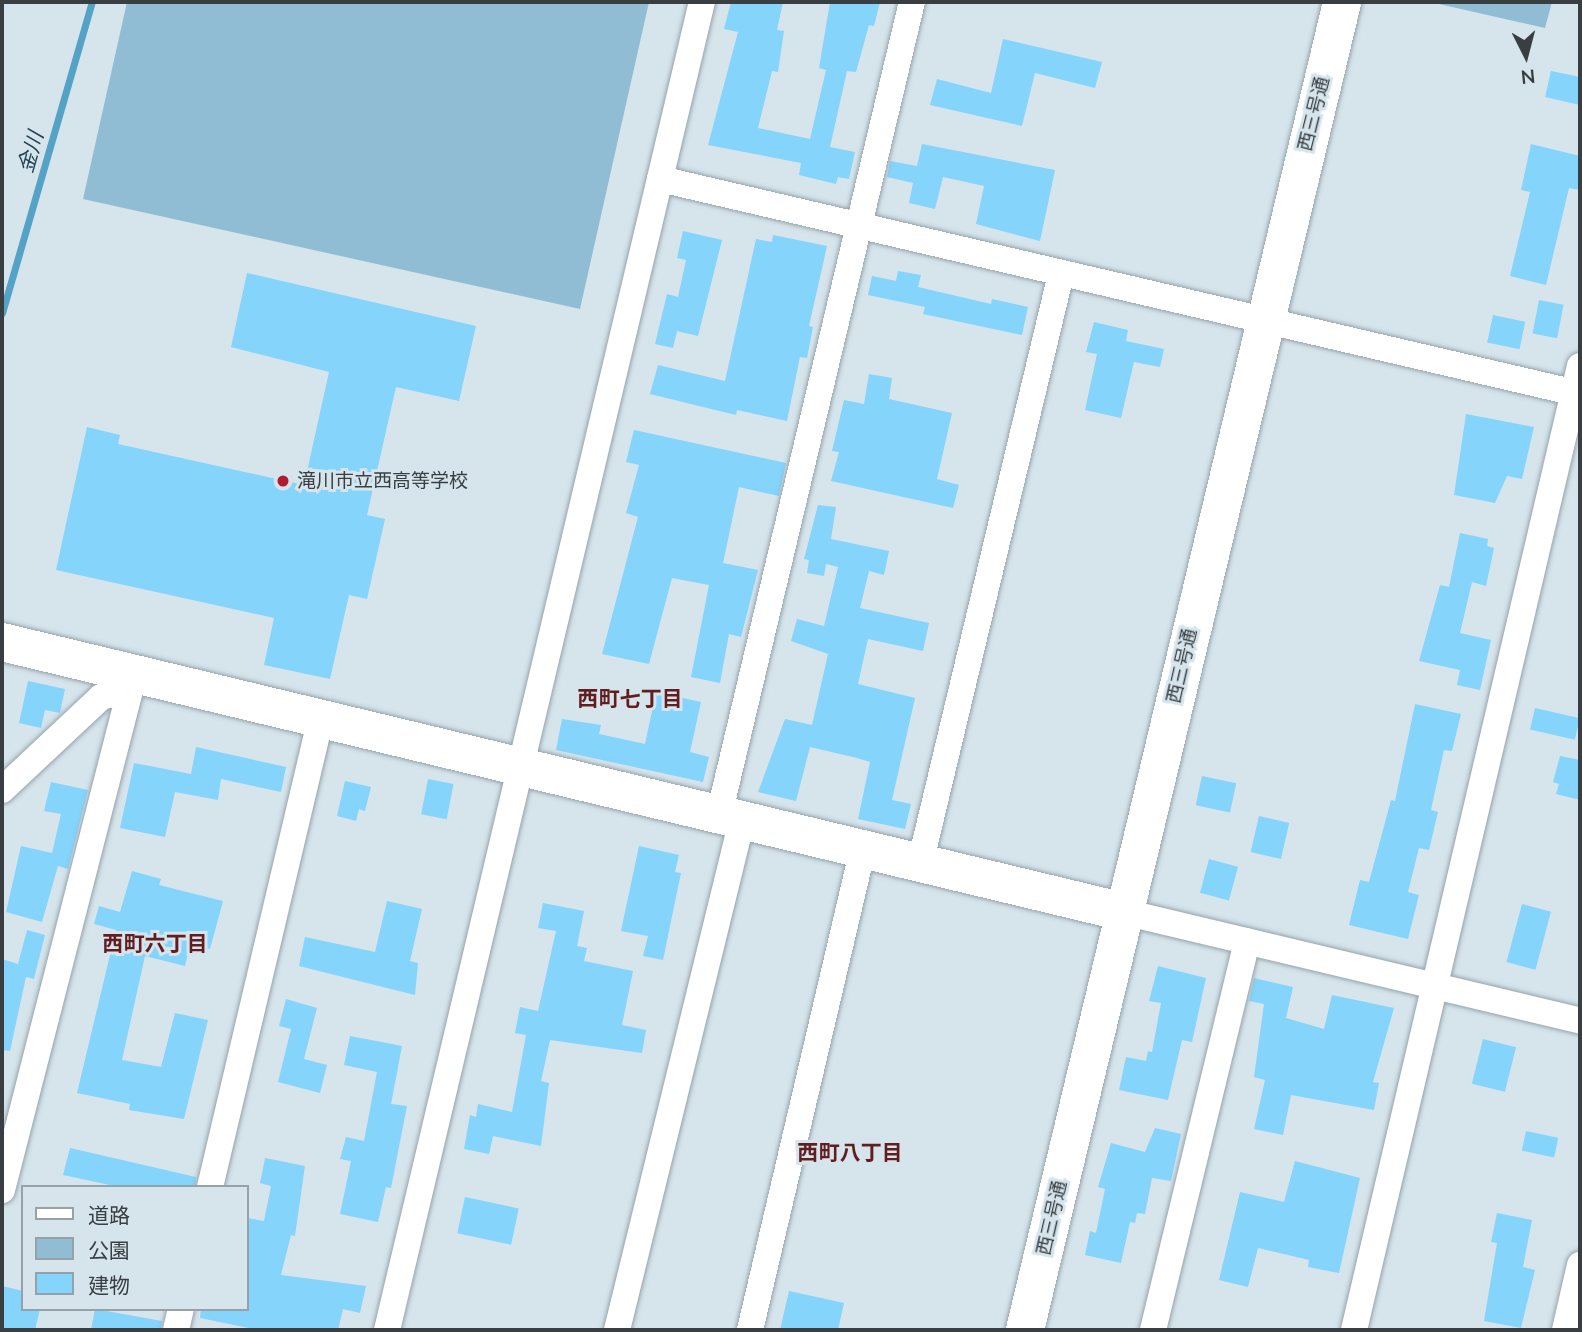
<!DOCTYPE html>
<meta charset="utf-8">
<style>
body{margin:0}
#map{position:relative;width:1582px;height:1332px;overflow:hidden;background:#d6e4ec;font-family:Mulish,"Noto Sans JP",sans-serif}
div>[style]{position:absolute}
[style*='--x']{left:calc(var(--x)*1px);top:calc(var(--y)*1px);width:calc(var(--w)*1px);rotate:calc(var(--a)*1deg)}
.green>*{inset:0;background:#91bdd4}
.stream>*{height:7px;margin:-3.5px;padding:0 3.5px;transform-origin:3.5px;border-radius:3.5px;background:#54a3c7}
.building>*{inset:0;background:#85d4fb;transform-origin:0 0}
.roads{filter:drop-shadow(0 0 2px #95a3aa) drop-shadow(0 0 2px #95a3aa)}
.street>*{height:26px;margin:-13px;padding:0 13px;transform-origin:13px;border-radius:13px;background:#fff}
.secondary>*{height:38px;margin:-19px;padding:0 19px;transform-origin:19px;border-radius:19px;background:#fff}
.dots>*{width:19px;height:19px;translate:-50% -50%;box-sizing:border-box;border:4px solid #d6e4ec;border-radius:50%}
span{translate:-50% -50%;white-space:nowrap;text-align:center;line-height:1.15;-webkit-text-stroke:6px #d6e4ec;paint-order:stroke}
.street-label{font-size:19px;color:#383e41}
.poi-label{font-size:19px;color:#383e41}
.left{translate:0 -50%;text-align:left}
.water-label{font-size:21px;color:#1f4353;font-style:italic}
.neighbourhood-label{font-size:21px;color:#621d21;font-weight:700}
.frame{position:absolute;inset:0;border:4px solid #383e41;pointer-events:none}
.legend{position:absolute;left:21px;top:1185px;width:228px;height:126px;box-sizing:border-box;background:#d6e4ec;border:2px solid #97a2a8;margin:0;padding:9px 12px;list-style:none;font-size:21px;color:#383e41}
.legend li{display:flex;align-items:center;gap:14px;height:35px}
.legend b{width:35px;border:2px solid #97a2a8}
.north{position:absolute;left:1491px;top:21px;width:70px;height:70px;-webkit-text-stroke:5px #d6e4ec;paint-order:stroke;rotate:174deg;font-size:19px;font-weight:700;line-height:28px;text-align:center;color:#383e41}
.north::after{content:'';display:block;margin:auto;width:24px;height:32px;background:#383e41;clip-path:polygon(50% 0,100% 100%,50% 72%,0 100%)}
</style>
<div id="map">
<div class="green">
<i style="clip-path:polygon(127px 2px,649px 2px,580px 309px,83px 199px)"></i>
<i style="clip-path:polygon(1430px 2px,1552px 2px,1545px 28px)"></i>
</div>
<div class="stream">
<i style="--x:2;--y:313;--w:324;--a:-73.9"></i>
</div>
<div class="building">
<i style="clip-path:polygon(731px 2px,783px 2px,777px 30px,784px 31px,778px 72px,772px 71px,758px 128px,810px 139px,826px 70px,819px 68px,830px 2px,880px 2px,874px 26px,869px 25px,856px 72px,847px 71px,830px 147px,855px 152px,849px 179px,838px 177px,836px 184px,799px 175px,801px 163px,708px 145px,738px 32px,724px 29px)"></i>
<i style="clip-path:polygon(1003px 39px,1102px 62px,1095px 88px,1035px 73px,1022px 126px,930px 105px,937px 79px,991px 93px)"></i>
<i style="clip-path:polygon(1551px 71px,1580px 77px,1580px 105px,1545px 97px)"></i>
<i style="clip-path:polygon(922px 144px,1055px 170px,1040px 241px,976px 224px,984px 186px,943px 177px,935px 209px,909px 203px,913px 183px,887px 177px,890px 161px,917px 166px)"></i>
<i style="clip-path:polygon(1531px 144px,1580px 156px,1580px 190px,1569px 188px,1546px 285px,1510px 276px,1530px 192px,1521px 190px)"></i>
<i style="clip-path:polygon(683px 231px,722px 240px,698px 336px,677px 331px,673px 348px,655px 344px,667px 294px,678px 297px,686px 260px,677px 258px)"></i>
<i style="clip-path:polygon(773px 235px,827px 246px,809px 326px,813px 327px,807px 358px,800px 357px,787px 421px,737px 410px,736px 415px,650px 394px,658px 365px,725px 381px,756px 239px,772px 242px)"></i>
<i style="clip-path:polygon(898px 271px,921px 275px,918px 287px,991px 304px,992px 299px,1028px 307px,1022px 335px,923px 314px,925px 307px,868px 295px,872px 276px,896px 281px)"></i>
<i style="clip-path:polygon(247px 273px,476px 326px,459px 401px,396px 387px,367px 515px,385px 519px,367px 599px,349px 595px,330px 679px,264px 665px,274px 618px,56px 570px,87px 427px,120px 435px,118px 444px,304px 485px,329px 372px,231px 347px)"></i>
<i style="left:1539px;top:300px;width:25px;height:34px;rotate:11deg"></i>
<i style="left:1493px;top:315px;width:33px;height:28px;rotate:12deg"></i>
<i style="clip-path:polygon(1094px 322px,1128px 330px,1126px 341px,1164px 349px,1160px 367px,1134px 362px,1121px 418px,1085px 410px,1097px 354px,1086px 352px)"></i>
<i style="clip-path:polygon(869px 374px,892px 378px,889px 399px,952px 413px,937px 479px,959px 485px,953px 508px,831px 481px,839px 452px,832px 451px,844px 400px,864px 404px)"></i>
<i style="clip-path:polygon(1466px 414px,1534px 427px,1522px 479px,1507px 476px,1495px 503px,1454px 495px)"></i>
<i style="clip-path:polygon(634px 430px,786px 463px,779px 496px,739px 487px,723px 563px,758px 570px,741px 637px,729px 634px,720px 683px,691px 677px,709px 585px,672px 578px,649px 664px,602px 654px,638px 517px,626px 513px,639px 465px,626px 462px)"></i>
<i style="clip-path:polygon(818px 505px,836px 507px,831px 539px,889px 551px,884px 575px,869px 571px,860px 608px,929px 623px,923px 651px,868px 639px,858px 684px,915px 698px,892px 800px,911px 804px,905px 829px,858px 819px,870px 762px,857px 758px,810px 747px,796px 801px,758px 792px,785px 719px,812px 725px,828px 654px,791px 641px,797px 619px,824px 626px,838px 567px,826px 564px,824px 576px,807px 573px,809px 560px,804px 559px)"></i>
<i style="clip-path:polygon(1460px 533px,1488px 539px,1487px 546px,1494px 548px,1486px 586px,1472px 582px,1460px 633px,1491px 640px,1480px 690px,1457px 685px,1460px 670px,1419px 661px,1440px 585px,1449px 587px)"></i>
<i style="clip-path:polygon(28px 681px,65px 689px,60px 713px,45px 710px,41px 728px,19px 723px)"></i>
<i style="clip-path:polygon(656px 692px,701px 702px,690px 752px,709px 757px,703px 782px,556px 750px,562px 719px,601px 725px,599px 734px,645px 744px)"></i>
<i style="clip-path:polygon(1415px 704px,1461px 714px,1452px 751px,1444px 750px,1431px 810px,1438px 812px,1429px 850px,1419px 848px,1408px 892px,1419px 895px,1408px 939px,1349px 925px,1360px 880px,1369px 882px,1391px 800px,1395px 801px)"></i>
<i style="left:1535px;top:708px;width:46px;height:22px;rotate:13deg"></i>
<i style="clip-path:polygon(196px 747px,286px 767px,281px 792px,221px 779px,218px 800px,175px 792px,165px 837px,120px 828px,134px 763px,191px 774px)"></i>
<i style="clip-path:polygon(1560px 756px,1580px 760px,1580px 800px,1556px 794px,1559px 784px,1553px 782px)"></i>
<i style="left:1202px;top:776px;width:35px;height:30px;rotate:12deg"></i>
<i style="left:428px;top:779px;width:26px;height:36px;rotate:11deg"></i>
<i style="clip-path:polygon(345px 781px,371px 787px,365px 811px,359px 809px,356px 821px,337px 816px)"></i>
<i style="clip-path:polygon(51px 782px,88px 790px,68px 869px,58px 866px,42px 922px,6px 912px,21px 846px,52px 853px,61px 814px,44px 811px)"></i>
<i style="left:1259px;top:816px;width:31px;height:37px;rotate:13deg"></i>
<i style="clip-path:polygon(639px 846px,679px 855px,675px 872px,681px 873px,663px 960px,643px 956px,648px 936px,621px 931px)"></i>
<i style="left:1209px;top:859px;width:30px;height:35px;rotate:15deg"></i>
<i style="clip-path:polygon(132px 871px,161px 879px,159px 885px,223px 901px,210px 949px,190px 945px,185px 966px,145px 956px,122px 1060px,161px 1067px,175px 1013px,208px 1020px,184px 1119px,129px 1110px,130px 1104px,77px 1093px,116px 930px,94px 924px,99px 906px,120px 912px)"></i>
<i style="clip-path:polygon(387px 901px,422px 909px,410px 961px,418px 963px,415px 995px,299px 966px,305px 937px,375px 952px)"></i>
<i style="clip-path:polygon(543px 903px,584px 911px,577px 946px,587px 948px,584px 961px,633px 971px,622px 1025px,646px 1030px,642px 1053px,550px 1040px,541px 1081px,549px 1083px,541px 1146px,493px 1136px,489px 1154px,464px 1149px,470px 1115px,476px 1117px,478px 1104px,512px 1112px,526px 1035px,515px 1033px,520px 1007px,538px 1011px,556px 931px,538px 928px)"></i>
<i style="left:1522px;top:904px;width:30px;height:60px;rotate:15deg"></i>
<i style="clip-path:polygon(27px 930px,45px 935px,34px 979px,26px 977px,10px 1051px,2px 1050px,2px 959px,18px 964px)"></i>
<i style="clip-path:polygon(1158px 966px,1206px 978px,1192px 1042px,1182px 1040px,1168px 1100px,1119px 1090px,1126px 1057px,1146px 1061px,1148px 1051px,1152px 1052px,1161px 1003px,1149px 1001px)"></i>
<i style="clip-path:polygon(1254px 978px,1293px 987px,1286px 1018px,1324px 1029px,1332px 995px,1394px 1008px,1373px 1082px,1379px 1083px,1374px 1110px,1291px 1095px,1283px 1135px,1254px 1129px,1265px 1080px,1254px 1077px,1264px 1004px,1249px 1001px)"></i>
<i style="clip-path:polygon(286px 999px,317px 1008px,304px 1059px,327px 1065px,320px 1093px,278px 1082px,291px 1029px,279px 1026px)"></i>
<i style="clip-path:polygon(350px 1036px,402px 1046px,391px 1104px,407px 1106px,391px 1188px,386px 1187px,378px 1222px,340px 1214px,351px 1161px,340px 1159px,346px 1137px,364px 1141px,377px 1072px,344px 1065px)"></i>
<i style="left:1483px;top:1039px;width:34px;height:46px;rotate:14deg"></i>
<i style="clip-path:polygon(1155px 1128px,1181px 1134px,1171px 1181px,1152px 1178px,1145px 1214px,1137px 1213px,1135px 1223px,1130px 1222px,1121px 1263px,1085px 1255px,1090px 1231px,1096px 1233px,1105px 1189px,1098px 1187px,1111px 1143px,1145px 1152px)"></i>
<i style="left:1526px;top:1131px;width:33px;height:20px;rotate:12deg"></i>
<i style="clip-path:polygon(70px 1148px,196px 1177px,195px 1187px,119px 1187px,63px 1175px)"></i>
<i style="clip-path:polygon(265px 1158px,305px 1166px,295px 1236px,291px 1235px,281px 1275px,366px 1286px,360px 1313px,343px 1309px,338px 1330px,259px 1330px,200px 1318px,201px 1309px,247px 1309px,247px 1218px,264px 1221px,271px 1186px,260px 1183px)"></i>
<i style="clip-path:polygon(1295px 1161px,1360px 1178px,1339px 1273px,1308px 1267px,1309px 1260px,1258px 1248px,1248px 1287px,1219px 1280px,1240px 1192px,1284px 1202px)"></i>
<i style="left:465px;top:1197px;width:55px;height:37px;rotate:12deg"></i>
<i style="clip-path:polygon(1497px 1213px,1532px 1220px,1523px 1267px,1535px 1270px,1521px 1328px,1484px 1321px,1497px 1243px,1491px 1242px)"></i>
<i style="clip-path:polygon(2px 1286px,23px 1291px,23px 1309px,40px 1309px,35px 1330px,2px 1330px)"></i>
<i style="clip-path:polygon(789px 1291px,844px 1303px,838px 1330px,780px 1330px)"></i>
<i style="clip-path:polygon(95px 1309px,162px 1321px,161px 1330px,91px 1330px)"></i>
</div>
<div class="roads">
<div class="street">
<i style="--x:660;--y:179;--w:945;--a:13.15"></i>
<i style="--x:2;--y:790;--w:136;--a:-43.2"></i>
<i style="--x:101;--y:697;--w:29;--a:-14"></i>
<i style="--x:719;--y:815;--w:836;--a:-76.65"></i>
<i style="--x:920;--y:864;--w:607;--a:-76.56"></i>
<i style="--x:1124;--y:912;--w:469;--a:13.4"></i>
<i style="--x:210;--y:1187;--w:483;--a:-76.7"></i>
<i style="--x:2;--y:1190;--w:536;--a:-75.63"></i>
<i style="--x:176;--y:1330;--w:22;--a:-77"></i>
<i style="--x:387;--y:1330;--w:1365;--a:-76.66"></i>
<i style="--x:617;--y:1330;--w:525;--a:-76.23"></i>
<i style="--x:750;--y:1330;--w:494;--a:-76.8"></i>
<i style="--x:1153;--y:1330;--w:400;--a:-76.4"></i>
<i style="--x:1354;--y:1330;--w:990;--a:-76.81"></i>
<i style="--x:1565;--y:1330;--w:67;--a:-77"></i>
</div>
<div class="secondary">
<i style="--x:2;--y:642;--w:1154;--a:13.53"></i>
<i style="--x:1025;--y:1330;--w:1365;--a:-76.57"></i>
</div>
</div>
<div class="dots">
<i style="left:283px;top:481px;background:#af1b31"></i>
</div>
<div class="street-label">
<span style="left:1314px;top:114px;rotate:-76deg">西三号通</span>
<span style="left:1182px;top:666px;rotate:-77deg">西三号通</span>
<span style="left:1052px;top:1218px;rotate:-77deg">西三号通</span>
</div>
<div class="poi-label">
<span class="left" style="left:297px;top:481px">滝川市立西高等学校</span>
</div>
<div class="water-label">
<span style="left:30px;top:152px;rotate:-74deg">金川</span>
</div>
<div class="neighbourhood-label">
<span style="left:630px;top:698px">西町七丁目</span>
<span style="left:155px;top:943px">西町六丁目</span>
<span style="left:850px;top:1152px">西町八丁目</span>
</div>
<div class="frame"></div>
<ul class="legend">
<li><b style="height:9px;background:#fff"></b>道路</li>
<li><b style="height:19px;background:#91bdd4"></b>公園</li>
<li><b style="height:19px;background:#85d4fb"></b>建物</li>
</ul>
<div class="north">N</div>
</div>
